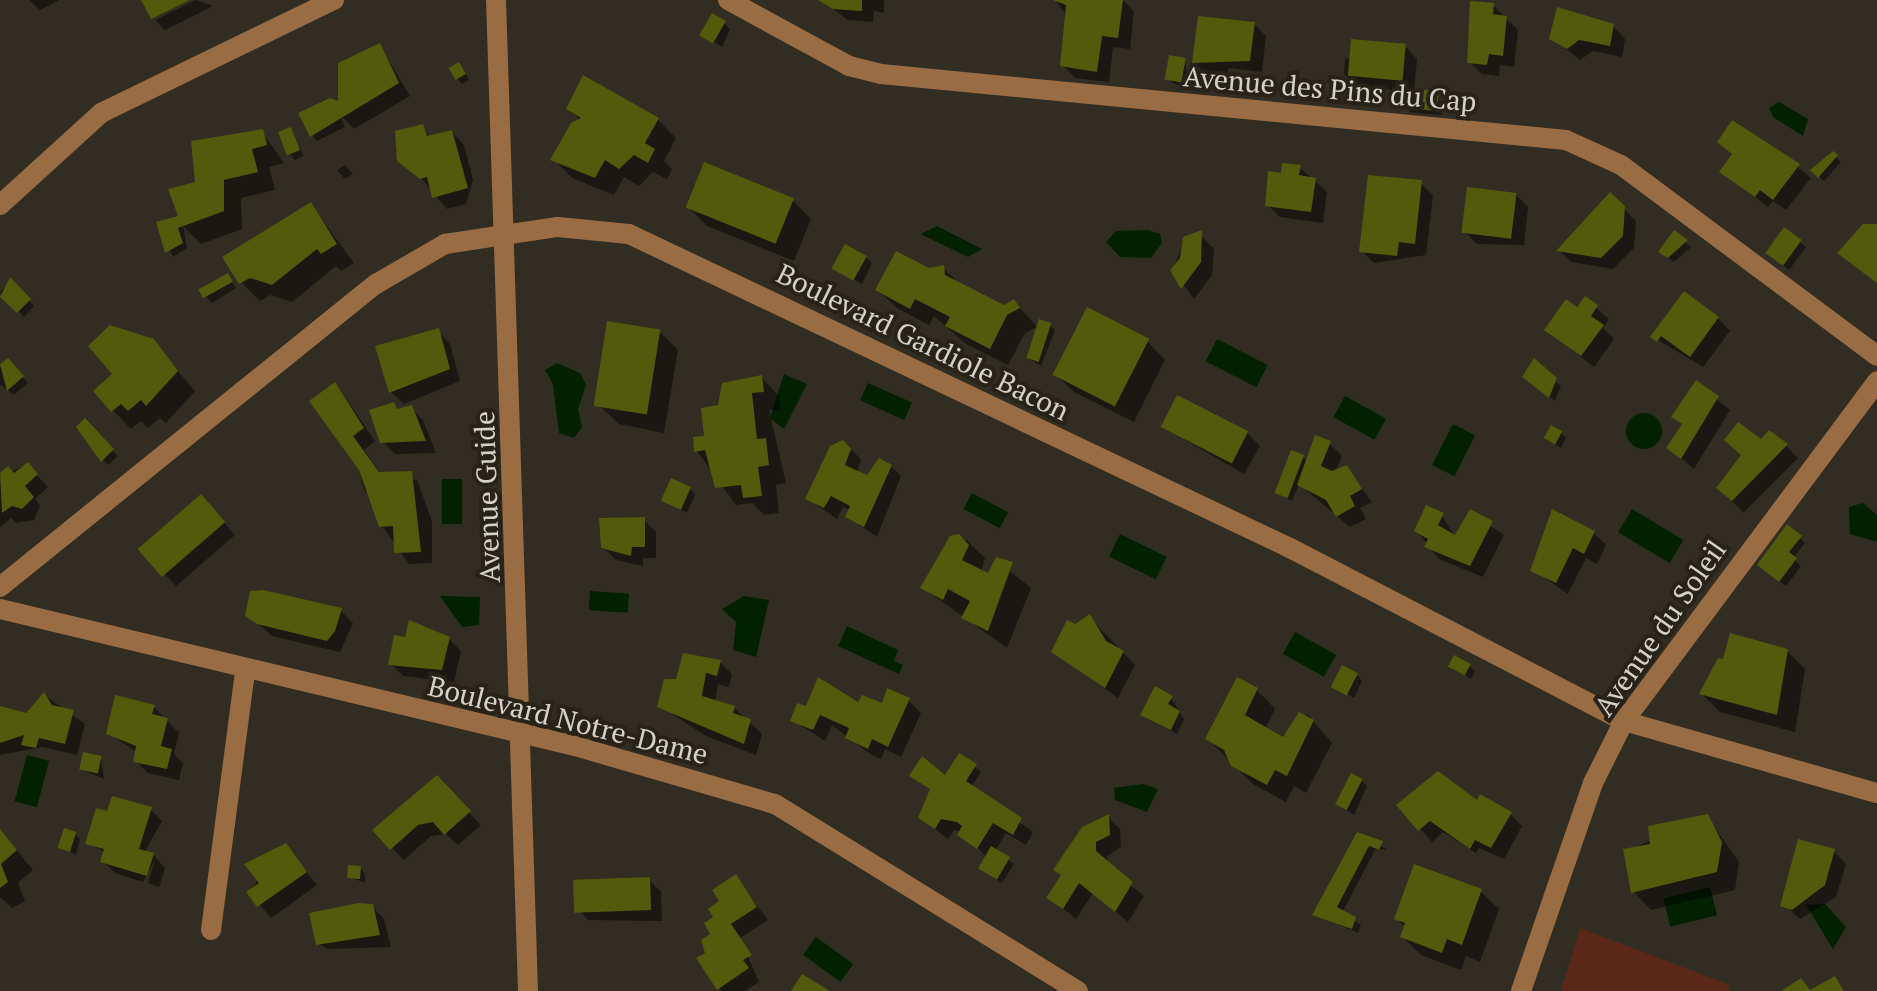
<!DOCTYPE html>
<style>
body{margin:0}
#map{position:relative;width:1877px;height:991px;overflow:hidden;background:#322d22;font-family:"PT Serif",serif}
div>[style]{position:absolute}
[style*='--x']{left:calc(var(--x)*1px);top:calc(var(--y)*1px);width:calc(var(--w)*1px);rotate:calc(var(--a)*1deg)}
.green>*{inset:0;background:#5a2719}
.water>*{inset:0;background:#012100;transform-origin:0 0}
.round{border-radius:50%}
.shadow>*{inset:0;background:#0007;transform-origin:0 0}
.building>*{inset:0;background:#525a0b;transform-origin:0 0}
.street>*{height:20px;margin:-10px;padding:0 10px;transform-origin:10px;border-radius:10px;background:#996c43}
span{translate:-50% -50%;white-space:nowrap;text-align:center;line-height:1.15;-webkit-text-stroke:8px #282318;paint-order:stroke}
.street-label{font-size:28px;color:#d4d1ca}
</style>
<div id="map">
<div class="green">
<i style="clip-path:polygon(1580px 928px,1730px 985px,1728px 991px,1561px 991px)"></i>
</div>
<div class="water">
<i style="clip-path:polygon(1779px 102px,1808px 119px,1803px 136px,1773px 117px,1769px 108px)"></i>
<i style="clip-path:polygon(937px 226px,982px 249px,968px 257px,921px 234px)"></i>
<i style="clip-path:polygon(1148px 230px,1160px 234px,1162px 243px,1151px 258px,1120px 257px,1106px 242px,1116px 231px)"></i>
<i style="left:1217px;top:339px;width:57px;height:25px;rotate:27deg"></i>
<i style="clip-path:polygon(557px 363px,580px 373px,586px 385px,578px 409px,582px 427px,574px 438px,559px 433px,553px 384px,545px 370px)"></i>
<i style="clip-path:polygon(784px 374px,807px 384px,784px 429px,770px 418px)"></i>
<i style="left:868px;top:383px;width:48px;height:19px;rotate:24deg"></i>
<i style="left:1345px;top:396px;width:47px;height:24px;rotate:29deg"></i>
<i class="round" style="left:1626px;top:413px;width:36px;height:36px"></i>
<i style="left:1453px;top:424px;width:25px;height:46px;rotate:27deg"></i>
<i style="left:442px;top:479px;width:20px;height:45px"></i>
<i style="left:972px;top:493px;width:41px;height:18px;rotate:28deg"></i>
<i style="clip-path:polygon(1863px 503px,1877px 515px,1877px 542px,1850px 534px,1849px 507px)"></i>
<i style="left:1632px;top:509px;width:60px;height:27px;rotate:31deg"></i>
<i style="left:1120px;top:534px;width:52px;height:25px;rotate:26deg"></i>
<i style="left:590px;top:591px;width:39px;height:19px;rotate:4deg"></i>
<i style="clip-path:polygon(440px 596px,480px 597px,479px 625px,462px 627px)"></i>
<i style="clip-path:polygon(744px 596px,769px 600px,756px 657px,733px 650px,736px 622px,722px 609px)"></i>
<i style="clip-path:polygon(847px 626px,898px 650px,894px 661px,903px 665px,899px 674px,838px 646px)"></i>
<i style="left:1295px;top:632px;width:47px;height:25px;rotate:29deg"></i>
<i style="left:27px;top:755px;width:23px;height:48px;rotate:15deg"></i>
<i style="clip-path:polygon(1143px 784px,1158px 789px,1147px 812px,1115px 800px,1114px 788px)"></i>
<i style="left:1710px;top:887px;width:29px;height:48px;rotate:76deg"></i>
<i style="clip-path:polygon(1825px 904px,1846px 927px,1833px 949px,1806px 905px)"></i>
<i style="left:816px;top:937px;width:46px;height:22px;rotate:36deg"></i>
</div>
<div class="shadow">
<i style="clip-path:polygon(29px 0,59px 0,40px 10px)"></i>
<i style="clip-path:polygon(196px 0,213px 6px,165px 30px,155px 20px)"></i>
<i style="clip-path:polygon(821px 0,884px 0,884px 13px,874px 11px,873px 22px,848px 20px)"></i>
<i style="clip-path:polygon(1055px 0,1123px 0,1134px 11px,1130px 49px,1113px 47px,1109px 82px,1075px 78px,1063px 65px,1067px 16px)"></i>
<i style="clip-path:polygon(1493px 5px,1518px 30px,1514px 67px,1500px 65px,1499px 76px,1482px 74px,1470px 62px)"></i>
<i style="clip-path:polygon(724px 23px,730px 29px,722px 47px,705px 36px)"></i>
<i style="clip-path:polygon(1254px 24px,1266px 36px,1262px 72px,1229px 68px,1226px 76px,1206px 74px,1194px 62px)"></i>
<i style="clip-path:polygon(1613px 26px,1625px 39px,1622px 57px,1593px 51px,1580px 60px,1552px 38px)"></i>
<i style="clip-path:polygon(380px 46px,410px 96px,354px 129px,340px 115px,345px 127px,317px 141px,312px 135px)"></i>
<i style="clip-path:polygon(1405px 46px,1417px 59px,1414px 91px,1438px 94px,1442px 115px,1410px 112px,1406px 91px,1356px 86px,1344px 74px,1345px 59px)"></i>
<i style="clip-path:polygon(1185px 60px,1188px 86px,1174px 84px,1169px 79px)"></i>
<i style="clip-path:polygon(464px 71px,469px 80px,462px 84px,457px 78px)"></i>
<i style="clip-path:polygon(569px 109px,658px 120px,676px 138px,664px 161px,672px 169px,667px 179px,653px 172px,639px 186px,624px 177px,614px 195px,572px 178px,554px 159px,581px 121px)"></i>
<i style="clip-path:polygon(422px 126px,430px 138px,452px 132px,464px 145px,473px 180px,466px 204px,447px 209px,412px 167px)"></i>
<i style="clip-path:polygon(290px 130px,304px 156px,295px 160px,290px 154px)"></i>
<i style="clip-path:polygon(262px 132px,284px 163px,269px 167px,275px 190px,241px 198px,242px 229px,201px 244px,183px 226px,187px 248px,173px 257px,159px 223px,180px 218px,198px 184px)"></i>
<i style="clip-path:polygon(1833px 154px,1841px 162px,1824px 181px,1813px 171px)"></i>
<i style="clip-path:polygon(1784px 156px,1811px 178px,1786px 210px,1773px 201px,1768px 207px,1741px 186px)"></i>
<i style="clip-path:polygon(345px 165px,353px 174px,345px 179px,337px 170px)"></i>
<i style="clip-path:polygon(1300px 168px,1327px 192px,1323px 223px,1280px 217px,1268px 205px,1283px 176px)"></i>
<i style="clip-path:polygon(1420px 183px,1433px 195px,1426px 255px,1374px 263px,1362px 251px)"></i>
<i style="clip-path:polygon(1516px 195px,1528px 207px,1524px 245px,1477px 244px,1465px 232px)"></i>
<i style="clip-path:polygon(1610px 195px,1636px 221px,1634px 248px,1613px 269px,1571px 262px,1559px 250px)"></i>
<i style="clip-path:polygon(793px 201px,811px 219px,794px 261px,707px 226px,689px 208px)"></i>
<i style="clip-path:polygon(311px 205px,354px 263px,341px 271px,336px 266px,292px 302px,270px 295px,260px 301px,241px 282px)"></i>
<i style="clip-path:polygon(1675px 234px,1691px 247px,1674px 262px,1667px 257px)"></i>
<i style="clip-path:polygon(1202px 237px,1214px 249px,1212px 275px,1194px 299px,1173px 270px,1185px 239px)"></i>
<i style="clip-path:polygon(1800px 242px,1806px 247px,1789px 270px,1774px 258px)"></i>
<i style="clip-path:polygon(866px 258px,872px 263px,862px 284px,835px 269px)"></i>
<i style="clip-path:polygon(943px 268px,962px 286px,1004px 308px,1014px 302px,1032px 321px,1037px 327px,1025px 333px,1008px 365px,966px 344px,934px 316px,929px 325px,897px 308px,878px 290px)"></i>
<i style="clip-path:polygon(228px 276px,236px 288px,212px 303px,206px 297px)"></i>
<i style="clip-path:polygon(10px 280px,34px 306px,24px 317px,0 293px)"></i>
<i style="clip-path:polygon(1585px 299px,1609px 319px,1603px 328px,1614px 339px,1594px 367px,1547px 330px)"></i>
<i style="clip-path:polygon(1718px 318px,1730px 331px,1703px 367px,1653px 337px)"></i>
<i style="clip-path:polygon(1049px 325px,1055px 330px,1041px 366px,1027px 357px)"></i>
<i style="clip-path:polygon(438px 331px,450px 344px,460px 381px,404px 404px,391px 392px)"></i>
<i style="clip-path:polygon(659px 331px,678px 350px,664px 433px,619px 424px,600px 406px)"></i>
<i style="clip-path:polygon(152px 341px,195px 391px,166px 423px,160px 418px,148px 428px,141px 421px,131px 429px,113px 410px)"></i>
<i style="clip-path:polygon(1147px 341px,1165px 360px,1134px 422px,1074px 392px,1055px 374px)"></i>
<i style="clip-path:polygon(7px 361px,28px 383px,14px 395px,0 384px,0 368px)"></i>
<i style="clip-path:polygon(1535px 362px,1561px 386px,1555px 401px,1530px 382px)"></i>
<i style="clip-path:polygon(761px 377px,779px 396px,781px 410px,769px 410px,786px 483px,776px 485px,779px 513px,764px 515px,752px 503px,736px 505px,697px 451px)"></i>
<i style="clip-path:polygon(1697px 384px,1730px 410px,1694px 469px,1669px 448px,1684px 426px,1675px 417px)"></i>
<i style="clip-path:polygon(340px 390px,375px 441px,364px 450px,382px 475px,417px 480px,432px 521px,432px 563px,409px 564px,382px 526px,376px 502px,364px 490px)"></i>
<i style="clip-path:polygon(393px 405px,399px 411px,411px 408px,423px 420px,436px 453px,395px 454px,382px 441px)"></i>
<i style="clip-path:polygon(85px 422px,118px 456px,108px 465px,103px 460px)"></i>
<i style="clip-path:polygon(1163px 427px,1247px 433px,1260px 446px,1244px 474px)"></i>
<i style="clip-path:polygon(1561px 433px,1566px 438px,1561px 448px,1553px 443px)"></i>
<i style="clip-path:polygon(1329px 443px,1342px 456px,1335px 473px,1346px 468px,1372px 502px,1360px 508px,1366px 519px,1350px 527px,1299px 484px,1292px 501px,1276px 491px,1303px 457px,1308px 462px)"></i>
<i style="left:1786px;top:446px;width:17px;height:77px;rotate:45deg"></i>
<i style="clip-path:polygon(848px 447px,861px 459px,857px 473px,868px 478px,889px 464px,901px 476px,877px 537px,848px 517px,851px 511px,843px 507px,837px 519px,808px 499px)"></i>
<i style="clip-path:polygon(27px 465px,48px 487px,35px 499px,40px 506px,34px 520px,16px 523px,11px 518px,0 527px,0 476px)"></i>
<i style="clip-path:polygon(690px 489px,695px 495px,687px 513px,663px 500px)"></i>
<i style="clip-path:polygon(213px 510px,235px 535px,176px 586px,141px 550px)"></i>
<i style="clip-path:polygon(1471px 513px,1504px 535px,1483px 577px,1439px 559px,1417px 531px,1442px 516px,1456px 538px)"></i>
<i style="clip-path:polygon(644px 520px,656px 532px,656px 558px,643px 558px,643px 566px,616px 560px,603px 547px)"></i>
<i style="clip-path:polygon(1788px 527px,1805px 543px,1793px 558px,1801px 566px,1786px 586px,1765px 570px)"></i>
<i style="clip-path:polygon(1594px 533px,1606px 545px,1597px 564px,1586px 558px,1568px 594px,1533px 570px)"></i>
<i style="clip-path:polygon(951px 539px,966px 540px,985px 558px,981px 573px,989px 576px,997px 561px,1031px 588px,1007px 648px,923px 588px)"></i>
<i style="clip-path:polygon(341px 611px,353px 623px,340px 652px,272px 636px,248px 615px)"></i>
<i style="clip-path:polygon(1089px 617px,1135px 665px,1118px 698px,1054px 652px)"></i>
<i style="clip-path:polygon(449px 639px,461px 651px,454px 682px,403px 676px,391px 664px)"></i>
<i style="clip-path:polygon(1787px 651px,1805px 669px,1795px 732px,1720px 712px,1702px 694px)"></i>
<i style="clip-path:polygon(720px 662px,732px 674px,729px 687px,718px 684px,715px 702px,734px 708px,762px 734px,756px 755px,706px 736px,660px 706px,678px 682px)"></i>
<i style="clip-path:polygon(1451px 666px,1469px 666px,1475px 671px,1471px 679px)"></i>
<i style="clip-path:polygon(1357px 675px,1362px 681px,1354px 698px,1334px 686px)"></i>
<i style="clip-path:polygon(1257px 690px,1275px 709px,1265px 729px,1284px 740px,1300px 715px,1308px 715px,1332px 743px,1306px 793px,1294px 786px,1286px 802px,1253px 784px,1208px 739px)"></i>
<i style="clip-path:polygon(44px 695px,85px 724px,77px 755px,43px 747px,0 755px,0 709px,27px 715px)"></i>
<i style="clip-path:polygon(1171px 698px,1184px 719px,1177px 734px,1143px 714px)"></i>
<i style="clip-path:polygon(909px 701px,921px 713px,901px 757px,885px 749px,881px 759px,870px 754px,832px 725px,825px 741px,793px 720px,807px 709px)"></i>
<i style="clip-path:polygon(154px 707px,179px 733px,174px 754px,183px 763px,179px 780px,148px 773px,136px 761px,137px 752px,108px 733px)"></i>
<i style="clip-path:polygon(960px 756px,981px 772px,971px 787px,1033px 832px,1026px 845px,1006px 833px,995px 851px,1014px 864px,1002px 883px,987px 873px,987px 857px,961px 832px,954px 830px,948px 839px,921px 818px,934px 792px,912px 776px,923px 760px,947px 776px)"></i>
<i style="clip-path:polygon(101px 759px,104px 779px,81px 769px)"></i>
<i style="clip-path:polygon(437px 779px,481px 825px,458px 845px,446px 834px,431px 836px,404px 860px,375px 830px)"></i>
<i style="clip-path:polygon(1362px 781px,1367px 786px,1354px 815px,1339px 805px)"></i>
<i style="clip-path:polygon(1477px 804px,1510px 814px,1522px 826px,1504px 859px,1479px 848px,1476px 853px,1443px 832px,1432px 842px,1400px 806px)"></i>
<i style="clip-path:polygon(150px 809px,162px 821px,144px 853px,153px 855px,165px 868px,159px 887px,148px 883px,155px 860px,143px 882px,115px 873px,103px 861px,105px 852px,88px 843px,108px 814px)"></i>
<i style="clip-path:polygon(1108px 817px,1120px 829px,1121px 847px,1107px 856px,1108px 867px,1144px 896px,1128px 922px,1093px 893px,1076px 919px,1050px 898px)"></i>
<i style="clip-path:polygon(1707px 817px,1739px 862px,1735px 890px,1651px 910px,1633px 891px,1626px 851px)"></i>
<i style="clip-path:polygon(0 830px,33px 870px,18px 883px,25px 901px,12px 908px,0 897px)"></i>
<i style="clip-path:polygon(75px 834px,80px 839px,76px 855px,62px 847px)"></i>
<i style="clip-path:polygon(1359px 835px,1387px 849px,1375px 850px,1342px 913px,1361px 925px,1358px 933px,1315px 914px)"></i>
<i style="clip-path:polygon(285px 846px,317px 885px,271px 918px,249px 892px)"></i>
<i style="clip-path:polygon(1834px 852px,1846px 864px,1836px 897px,1800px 919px,1787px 907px)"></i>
<i style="clip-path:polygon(360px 868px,365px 874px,365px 883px,350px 877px)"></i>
<i style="clip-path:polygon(735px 877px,768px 920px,740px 938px,759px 982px,745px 991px,721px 991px,708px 954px)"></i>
<i style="clip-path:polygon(649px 880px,661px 892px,662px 921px,588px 920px,576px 908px)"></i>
<i style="clip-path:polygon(1480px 891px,1499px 909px,1480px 962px,1466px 956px,1461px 970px,1421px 955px,1403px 937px,1406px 928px,1397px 919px)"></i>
<i style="clip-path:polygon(372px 907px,384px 919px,391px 947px,328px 949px,318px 944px)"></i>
</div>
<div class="building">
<i style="clip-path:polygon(141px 0,190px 0,151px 19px)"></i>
<i style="clip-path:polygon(818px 0,862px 0,862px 11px,833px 9px)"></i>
<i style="clip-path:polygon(1053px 0,1123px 0,1118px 38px,1102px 36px,1097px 72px,1060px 66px,1066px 5px)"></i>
<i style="clip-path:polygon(1470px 1px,1494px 3px,1493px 14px,1507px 16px,1503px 56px,1489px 54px,1487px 65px,1467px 63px)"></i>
<i style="clip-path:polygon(1557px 7px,1614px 24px,1610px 46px,1579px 40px,1567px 49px,1549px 39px)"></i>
<i style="left:712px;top:13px;width:16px;height:26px;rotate:30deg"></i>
<i style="clip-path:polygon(1198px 16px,1255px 22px,1250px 61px,1192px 63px)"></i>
<i style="left:1351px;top:39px;width:55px;height:37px;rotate:5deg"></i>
<i style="clip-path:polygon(380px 43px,399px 83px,310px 137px,298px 113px,330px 98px,338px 101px,338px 63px)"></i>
<i style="left:1169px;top:55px;width:17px;height:25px;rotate:10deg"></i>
<i style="left:459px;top:62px;width:14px;height:12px;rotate:60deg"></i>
<i style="clip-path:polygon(583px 75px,659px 118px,645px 143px,655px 149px,648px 163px,634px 155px,619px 169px,605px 160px,595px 178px,550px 160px,571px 123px,581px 118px,566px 109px)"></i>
<i style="left:1403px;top:88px;width:36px;height:20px;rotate:5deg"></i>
<i style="clip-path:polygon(1732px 120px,1800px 164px,1773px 200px,1760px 190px,1755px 197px,1719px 172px,1732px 154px,1717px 142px)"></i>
<i style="clip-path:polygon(423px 124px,427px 136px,452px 130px,468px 188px,432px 198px,427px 177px,420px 179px,397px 161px,395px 131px)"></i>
<i style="left:291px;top:127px;width:25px;height:14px;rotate:69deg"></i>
<i style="clip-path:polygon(263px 129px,267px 145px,252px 149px,258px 172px,224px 180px,224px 211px,178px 228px,183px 243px,165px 253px,156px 222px,178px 216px,168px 189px,195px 182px,191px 141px)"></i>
<i style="clip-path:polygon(1833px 151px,1838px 155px,1818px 178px,1810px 170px)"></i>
<i style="left:704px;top:162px;width:97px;height:49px;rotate:22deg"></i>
<i style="clip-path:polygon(1282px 163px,1301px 165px,1299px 175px,1316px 178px,1311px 212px,1265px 206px,1268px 171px,1281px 173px)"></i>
<i style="clip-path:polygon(1368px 175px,1422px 180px,1415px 244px,1399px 242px,1397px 256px,1359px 252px)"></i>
<i style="left:1467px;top:187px;width:50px;height:46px;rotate:7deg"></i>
<i style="clip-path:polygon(1610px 192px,1625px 206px,1623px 236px,1601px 258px,1556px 251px)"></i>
<i style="clip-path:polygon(311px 202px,337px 244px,321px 254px,317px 249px,272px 285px,250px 278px,239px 284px,222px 257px)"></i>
<i style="clip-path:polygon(1863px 224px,1877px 224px,1877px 283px,1837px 253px)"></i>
<i style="left:1784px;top:227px;width:22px;height:32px;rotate:36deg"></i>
<i style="clip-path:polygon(1202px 230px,1201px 262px,1181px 289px,1170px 270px,1180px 258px,1183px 237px)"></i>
<i style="clip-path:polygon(1674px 230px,1688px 240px,1668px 258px,1658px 252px)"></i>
<i style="left:845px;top:244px;width:25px;height:28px;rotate:29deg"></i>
<i style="clip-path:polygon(896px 251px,929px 268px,944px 265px,945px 275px,1004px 305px,1014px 299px,1020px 308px,1007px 315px,990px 349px,945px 326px,950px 317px,915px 299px,910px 309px,875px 290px)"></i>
<i style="left:228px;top:273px;width:10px;height:34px;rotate:61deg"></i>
<i style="clip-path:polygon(10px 277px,31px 299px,17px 313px,0 297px)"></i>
<i style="clip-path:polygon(1684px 291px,1719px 317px,1690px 357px,1661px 336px,1657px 342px,1650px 337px)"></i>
<i style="clip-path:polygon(1585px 296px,1598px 305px,1591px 316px,1604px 325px,1581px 356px,1544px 330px,1566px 299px,1577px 307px)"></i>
<i style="left:1087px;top:307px;width:70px;height:76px;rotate:27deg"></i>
<i style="left:1039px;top:319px;width:13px;height:41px;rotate:18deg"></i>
<i style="left:607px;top:321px;width:54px;height:86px;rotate:9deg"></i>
<i style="clip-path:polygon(110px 325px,154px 339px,178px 371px,146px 406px,141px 400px,128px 411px,121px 404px,111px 412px,93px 391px,112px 374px,88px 346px)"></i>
<i style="clip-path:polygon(439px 328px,450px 369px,389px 393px,375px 346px)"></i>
<i style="clip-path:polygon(8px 358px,24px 376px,7px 391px,0 364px)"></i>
<i style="clip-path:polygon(1534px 358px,1557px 378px,1549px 398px,1522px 377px)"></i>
<i style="clip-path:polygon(762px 375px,764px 392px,752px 393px,757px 439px,766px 438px,769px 465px,758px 467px,762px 496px,743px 498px,741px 485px,715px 488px,705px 450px,694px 452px,693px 437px,704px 436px,701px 408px,718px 405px,722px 383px)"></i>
<i style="clip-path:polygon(1696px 380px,1719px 396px,1681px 459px,1666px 448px,1682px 424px,1671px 417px)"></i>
<i style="clip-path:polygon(335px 382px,364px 428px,353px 436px,379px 472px,412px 471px,421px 552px,394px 553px,393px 526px,379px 527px,359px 470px,309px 401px)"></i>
<i style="left:1177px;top:395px;width:80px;height:36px;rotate:27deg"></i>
<i style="clip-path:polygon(394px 402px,397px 409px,412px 405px,426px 441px,380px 443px,369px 410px)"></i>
<i style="clip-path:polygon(85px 418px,114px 449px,101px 462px,76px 427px)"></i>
<i style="clip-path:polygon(1738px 422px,1761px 439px,1769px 430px,1788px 444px,1732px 501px,1716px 488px,1741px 455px,1724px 440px)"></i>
<i style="left:1551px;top:425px;width:13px;height:15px;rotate:29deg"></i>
<i style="clip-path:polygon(1315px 435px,1331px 441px,1321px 466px,1332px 471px,1347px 465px,1362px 489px,1350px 496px,1355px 506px,1336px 517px,1326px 500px,1297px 485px)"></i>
<i style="clip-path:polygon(843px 440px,851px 449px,845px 465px,867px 475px,879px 458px,892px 465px,864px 527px,845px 517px,850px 506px,831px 496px,824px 508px,805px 499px,830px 446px)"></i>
<i style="left:1291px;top:450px;width:14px;height:46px;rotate:21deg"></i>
<i style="clip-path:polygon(28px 462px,38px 474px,25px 486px,34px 497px,22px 509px,12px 506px,2px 513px,0 473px,8px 466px,14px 473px)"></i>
<i style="left:671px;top:478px;width:22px;height:25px;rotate:24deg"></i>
<i style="left:201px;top:494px;width:37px;height:84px;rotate:49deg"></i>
<i style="clip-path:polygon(1426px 505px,1444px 513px,1438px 525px,1455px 535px,1470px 509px,1493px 521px,1470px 566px,1424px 547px,1428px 539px,1414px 531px)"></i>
<i style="clip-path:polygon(1552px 509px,1595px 531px,1584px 554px,1573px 548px,1556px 583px,1530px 571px)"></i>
<i style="clip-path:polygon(645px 517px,645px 547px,632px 547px,631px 556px,601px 548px,599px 518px)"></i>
<i style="clip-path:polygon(1787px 524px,1802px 536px,1789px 552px,1797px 558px,1779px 582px,1757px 565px)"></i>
<i style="clip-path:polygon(959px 534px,969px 545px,962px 560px,988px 573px,996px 557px,1013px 562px,988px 631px,961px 618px,970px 601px,948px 589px,943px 600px,920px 588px,950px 536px)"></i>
<i style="clip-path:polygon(263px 590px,342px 608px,335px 631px,327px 641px,257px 624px,245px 616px,250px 591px)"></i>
<i style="clip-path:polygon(1090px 614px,1106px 641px,1124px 651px,1105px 688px,1051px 652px,1067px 620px,1075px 624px)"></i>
<i style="clip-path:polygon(409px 620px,450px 637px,442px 670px,388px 665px,394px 635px,405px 637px)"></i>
<i style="clip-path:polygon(1730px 633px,1788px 649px,1777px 715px,1699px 694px,1718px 658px,1723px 659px)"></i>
<i style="clip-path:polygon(683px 653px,721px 660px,717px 676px,706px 673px,702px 696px,735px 706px,733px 713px,751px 719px,744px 744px,657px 707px,664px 679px,676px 679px)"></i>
<i style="left:1454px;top:655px;width:19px;height:13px;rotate:28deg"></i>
<i style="left:1342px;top:665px;width:18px;height:25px;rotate:27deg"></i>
<i style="clip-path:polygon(818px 677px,858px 702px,862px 695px,882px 703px,887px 688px,910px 698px,888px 747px,872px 739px,868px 749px,845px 738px,849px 728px,820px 715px,813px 730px,790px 721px,797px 703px,806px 706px)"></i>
<i style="clip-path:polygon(1237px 677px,1258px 688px,1245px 715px,1283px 737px,1299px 712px,1314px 720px,1287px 776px,1275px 770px,1267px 785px,1231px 766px,1224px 750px,1205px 739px)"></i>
<i style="clip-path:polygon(1155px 686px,1173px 696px,1168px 704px,1180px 711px,1171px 730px,1140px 715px)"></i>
<i style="clip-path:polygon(44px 692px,52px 705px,74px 710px,65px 744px,39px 738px,36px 748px,21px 745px,24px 735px,0 743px,0 706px,26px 713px)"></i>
<i style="clip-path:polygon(115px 695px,155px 705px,152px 714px,168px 718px,161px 746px,172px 749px,167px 769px,133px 762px,136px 746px,106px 734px)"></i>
<i style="left:83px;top:752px;width:19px;height:18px;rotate:12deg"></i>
<i style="clip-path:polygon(959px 753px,977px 764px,966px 781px,1022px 818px,1013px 835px,993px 823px,977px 849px,957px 835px,962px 826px,957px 822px,941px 819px,935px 829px,918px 818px,930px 789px,909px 776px,922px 756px,945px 775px)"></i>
<i style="clip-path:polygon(1438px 771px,1477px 800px,1480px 794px,1512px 812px,1491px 848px,1475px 840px,1470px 849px,1430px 821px,1418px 831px,1396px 805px)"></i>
<i style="left:1351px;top:773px;width:13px;height:35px;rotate:27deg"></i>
<i style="clip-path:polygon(437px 775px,471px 811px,444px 835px,433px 822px,418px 825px,390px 850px,372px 830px)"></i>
<i style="clip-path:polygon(112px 796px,152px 807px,139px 849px,154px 853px,147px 876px,100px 862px,104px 849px,85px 844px,96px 808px,107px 811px)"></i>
<i style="clip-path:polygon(1109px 814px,1110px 835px,1096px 842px,1096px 851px,1133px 882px,1115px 912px,1079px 883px,1063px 909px,1046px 898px,1061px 875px,1053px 870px,1082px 827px)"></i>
<i style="clip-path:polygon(1708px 814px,1722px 842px,1717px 872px,1631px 893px,1623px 849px,1650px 844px,1648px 826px)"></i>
<i style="left:64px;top:828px;width:13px;height:21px;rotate:18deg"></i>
<i style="clip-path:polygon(0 829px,17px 850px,1px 864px,8px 882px,0 888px)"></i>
<i style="clip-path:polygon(1357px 832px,1383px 841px,1379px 850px,1369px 846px,1337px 907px,1356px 917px,1352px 929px,1312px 915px)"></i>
<i style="clip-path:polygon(1798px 839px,1835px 849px,1825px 885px,1792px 910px,1780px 906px)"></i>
<i style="clip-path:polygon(286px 843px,307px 872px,257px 907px,246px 892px,259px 883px,244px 864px)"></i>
<i style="left:991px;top:846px;width:22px;height:26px;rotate:30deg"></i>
<i style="clip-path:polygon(1414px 864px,1482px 889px,1462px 945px,1447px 939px,1442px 953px,1400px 937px,1405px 923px,1394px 919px)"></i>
<i style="left:348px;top:865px;width:13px;height:13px;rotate:4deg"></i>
<i style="clip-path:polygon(736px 874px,757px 907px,731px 924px,752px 955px,743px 960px,749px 968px,717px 990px,696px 958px,705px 953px,701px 940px,710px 934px,704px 923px,713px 917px,708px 909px,719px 901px,712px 890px)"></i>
<i style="left:650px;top:877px;width:33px;height:77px;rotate:88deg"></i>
<i style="clip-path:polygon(359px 903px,373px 904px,380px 935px,316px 945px,309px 913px)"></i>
<i style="clip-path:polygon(802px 974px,830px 991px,791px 991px)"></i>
<i style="clip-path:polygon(1835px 976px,1844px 991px,1781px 991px,1801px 978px,1810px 990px)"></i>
</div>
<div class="street">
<i style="--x:496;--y:0;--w:992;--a:88.15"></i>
<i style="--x:728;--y:0;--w:138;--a:28.6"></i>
<i style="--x:849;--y:66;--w:33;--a:14"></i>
<i style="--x:881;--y:74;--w:688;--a:5.5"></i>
<i style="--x:1566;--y:140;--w:60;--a:24.4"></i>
<i style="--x:1621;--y:165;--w:319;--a:36.7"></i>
<i style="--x:0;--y:205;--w:137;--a:-42.3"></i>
<i style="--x:101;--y:113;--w:259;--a:-25.9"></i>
<i style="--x:0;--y:587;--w:483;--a:-38.9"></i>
<i style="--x:376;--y:284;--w:80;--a:-30.1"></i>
<i style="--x:445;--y:244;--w:114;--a:-8.6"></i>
<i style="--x:558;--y:227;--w:71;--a:5.6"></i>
<i style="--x:629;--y:234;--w:732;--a:25.41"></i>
<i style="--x:1290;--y:548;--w:376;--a:27.4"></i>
<i style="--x:1624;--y:721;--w:263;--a:15.9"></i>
<i style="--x:0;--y:609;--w:591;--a:13.4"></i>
<i style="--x:575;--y:746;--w:208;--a:16.2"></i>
<i style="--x:775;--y:804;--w:356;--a:31.7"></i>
<i style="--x:211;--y:930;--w:262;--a:-82.5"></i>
<i style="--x:1521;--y:991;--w:220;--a:-70.9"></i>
<i style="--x:1593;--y:783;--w:69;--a:-63.4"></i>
<i style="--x:1624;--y:721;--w:424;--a:-53.3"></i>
</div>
<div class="street-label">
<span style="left:1330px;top:89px;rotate:5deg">Avenue des Pins du Cap</span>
<span style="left:923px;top:342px;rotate:26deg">Boulevard Gardiole Bacon</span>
<span style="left:487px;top:497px;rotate:-92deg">Avenue Guide</span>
<span style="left:1660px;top:628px;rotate:-55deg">Avenue du Soleil</span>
<span style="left:568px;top:720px;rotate:14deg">Boulevard Notre-Dame</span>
</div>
</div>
